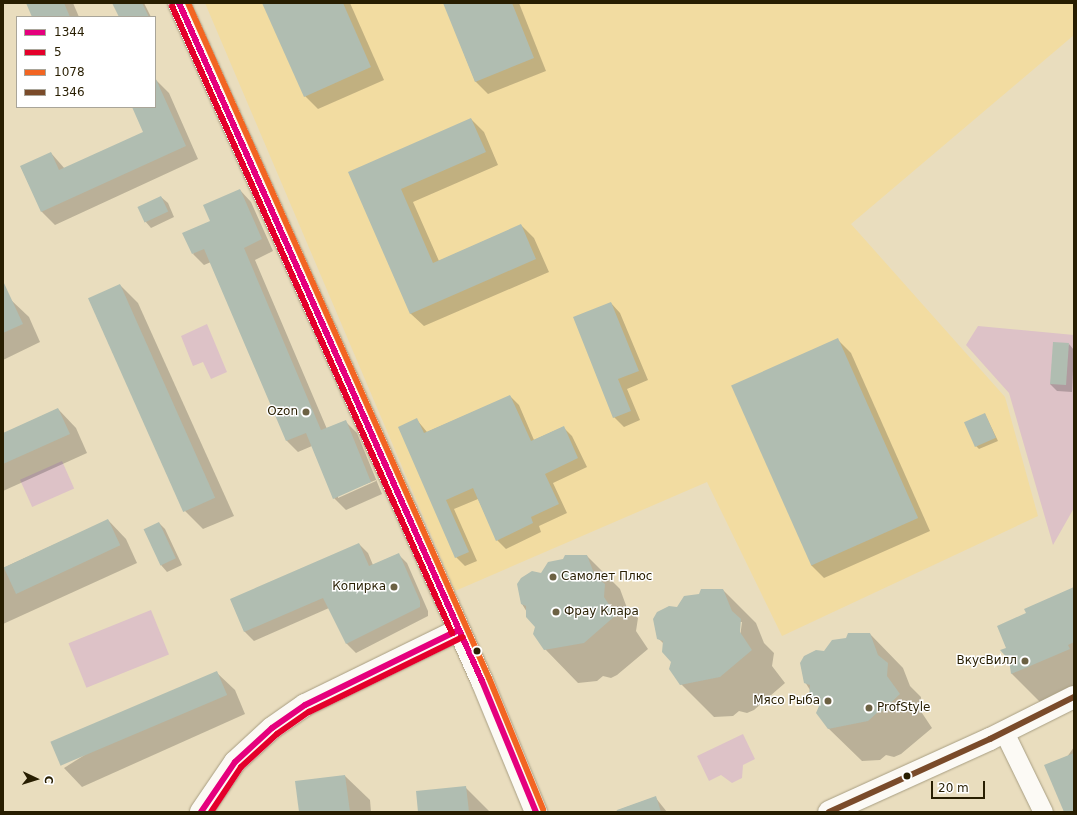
<!DOCTYPE html>
<meta charset="utf-8">
<style>
body{margin:0}
#map{position:relative;width:1077px;height:815px;overflow:hidden;background:#e9ddbe;font-family:"DejaVu Sans",sans-serif}
div>[style]{position:absolute}
[style*='--x']{left:calc(var(--x)*1px);top:calc(var(--y)*1px);width:calc(var(--w)*1px);rotate:calc(var(--a)*1deg)}
.built>*{inset:0;background:#f2dca1}
.green>*{inset:0;background:#ddc2c7;transform-origin:0 0}
.shadow>*{inset:0;background:#0003}
.building>*{inset:0;background:#b0bdb1;transform-origin:0 0}
.roads{filter:drop-shadow(0 0 1px #a89e82) drop-shadow(0 0 1px #a89e82)}
.street>*{height:19px;margin:-9.5px;padding:0 9.5px;transform-origin:9.5px;border-radius:9.5px;background:#fcfaf5}
.secondary>*{height:22px;margin:-11px;padding:0 11px;transform-origin:11px;border-radius:11px;background:#fcfaf5}
.bus-1>*{height:6px;margin:-3px;padding:0 3px;transform-origin:3px;border-radius:3px;background:#e5007d}
.bus-2>*{height:6px;margin:-3px;padding:0 3px;transform-origin:3px;border-radius:3px;background:#e4002b}
.bus-3>*{height:6px;margin:-3px;padding:0 3px;transform-origin:3px;border-radius:3px;background:#f26522}
.bus-4>*{height:6px;margin:-3px;padding:0 3px;transform-origin:3px;border-radius:3px;background:#7a4b2a}
.dots>*{width:11px;height:11px;translate:-50% -50%;box-sizing:border-box;border:2px solid #fff;border-radius:50%}
span{translate:-50% -50%;white-space:nowrap;text-align:center;line-height:1.15;-webkit-text-stroke:3px #fff;paint-order:stroke}
.poi-label{font-size:12px;color:#281e01}
.right{translate:-100% -50%;text-align:right}
.left{translate:0 -50%;text-align:left}
.frame{position:absolute;inset:0;border:4px solid #281e01;pointer-events:none}
.legend{position:absolute;left:16px;top:16px;width:140px;height:92px;box-sizing:border-box;background:#fff;border:1px solid #a9a599;margin:0;padding:5px 7px;list-style:none;font-size:12px;color:#281e01}
.legend li{display:flex;align-items:center;gap:8px;height:20px}
.legend b{width:20px;border:1px solid #a9a599}
.north{position:absolute;left:16px;top:759px;width:40px;height:40px;-webkit-text-stroke:3px #fff;paint-order:stroke;rotate:94deg;font-size:11px;font-weight:700;line-height:16px;text-align:center;color:#281e01}
.north::after{content:'';display:block;margin:auto;width:14px;height:18px;background:#281e01;clip-path:polygon(50% 0,100% 100%,50% 72%,0 100%)}
.scale{position:absolute;left:931px;top:781px;width:54px;height:18px;box-sizing:border-box;border:2px solid #281e01;border-top:0;padding-left:5px;font-size:12px;line-height:14px;white-space:nowrap;color:#281e01;-webkit-text-stroke:3px #fff;paint-order:stroke}
</style>
<div id="map">
<div class="built">
<i style="clip-path:polygon(205px 3px,1074px 3px,1074px 35px,851px 224px,1005px 397px,1038px 516px,782px 636px,707px 482px,455px 591px)"></i>
</div>
<div class="green">
<i style="clip-path:polygon(207px 324px,227px 372px,211px 379px,203px 362px,193px 366px,181px 336px)"></i>
<i style="clip-path:polygon(978px 326px,1074px 335px,1074px 508px,1053px 545px,1009px 393px,966px 345px)"></i>
<i style="left:62px;top:461px;width:30px;height:46px;rotate:66deg"></i>
<i style="left:151px;top:610px;width:48px;height:89px;rotate:68deg"></i>
<i style="clip-path:polygon(743px 734px,755px 759px,743px 765px,742px 778px,732px 783px,721px 775px,709px 781px,697px 756px)"></i>
</div>
<div class="shadow">
<i style="clip-path:polygon(27px 3px,73px 3px,79px 17px,33px 17px)"></i>
<i style="clip-path:polygon(114px 3px,144px 3px,151px 17px,120px 17px)"></i>
<i style="clip-path:polygon(263px 3px,350px 3px,384px 80px,318px 109px,305px 96px)"></i>
<i style="clip-path:polygon(444px 3px,519px 3px,546px 71px,488px 94px,475px 81px)"></i>
<i style="clip-path:polygon(156px 80px,169px 93px,198px 159px,55px 225px,42px 212px,21px 167px,51px 153px,65px 169px,145px 132px,133px 107px,155px 107px)"></i>
<i style="clip-path:polygon(471px 119px,484px 132px,498px 165px,413px 202px,439px 261px,521px 225px,534px 238px,549px 272px,424px 326px,411px 314px,350px 172px)"></i>
<i style="clip-path:polygon(evenodd,240px 190px,251px 202px,273px 251px,255px 260px,327px 429px,345px 421px,357px 433px,382px 494px,346px 510px,334px 498px,312px 446px,298px 452px,287px 441px,211px 262px,204px 265px,193px 254px,212px 221px,240px 190px,376px 480px,376px 481px,338px 498px,338px 495px,376px 480px)"></i>
<i style="clip-path:polygon(161px 197px,168px 203px,174px 217px,151px 228px,145px 221px)"></i>
<i style="clip-path:polygon(120px 285px,138px 303px,234px 516px,203px 529px,185px 511px,89px 299px)"></i>
<i style="clip-path:polygon(10px 299px,29px 317px,40px 342px,3px 360px,3px 302px)"></i>
<i style="clip-path:polygon(611px 303px,620px 313px,648px 380px,627px 389px,640px 420px,624px 427px,614px 417px)"></i>
<i style="clip-path:polygon(838px 340px,851px 353px,930px 531px,824px 578px,811px 565px)"></i>
<i style="clip-path:polygon(1069px 344px,1074px 350px,1072px 392px,1057px 391px,1050px 384px)"></i>
<i style="clip-path:polygon(510px 396px,519px 405px,534px 440px,563px 427px,572px 436px,587px 467px,553px 483px,567px 513px,539px 526px,541px 532px,506px 549px,497px 540px,478px 499px,454px 509px,477px 561px,465px 566px,456px 557px,417px 420px,427px 432px)"></i>
<i style="clip-path:polygon(58px 409px,76px 428px,87px 453px,3px 491px,3px 434px)"></i>
<i style="clip-path:polygon(985px 414px,998px 441px,979px 449px,976px 446px)"></i>
<i style="clip-path:polygon(108px 520px,126px 539px,137px 563px,3px 624px,3px 568px)"></i>
<i style="clip-path:polygon(159px 523px,165px 529px,182px 565px,167px 572px,161px 565px)"></i>
<i style="clip-path:polygon(359px 544px,368px 553px,373px 565px,398px 554px,407px 563px,428px 611px,428px 616px,356px 653px,347px 644px,329px 608px,254px 641px,245px 632px,231px 600px)"></i>
<i style="clip-path:polygon(587px 556px,620px 589px,627px 608px,638px 618px,636px 631px,648px 649px,617px 675px,611px 678px,603px 676px,597px 681px,578px 683px,545px 649px,536px 627px,522px 604px,541px 574px)"></i>
<i style="clip-path:polygon(1074px 588px,1074px 694px,1045px 707px,1012px 674px,1007px 649px,1028px 614px)"></i>
<i style="clip-path:polygon(evenodd,723px 590px,756px 623px,764px 643px,774px 653px,772px 666px,785px 683px,754px 710px,747px 713px,739px 711px,733px 716px,714px 717px,681px 684px,664px 644px,658px 638px,678px 608px,723px 590px,740px 622px,742px 622px,740px 637px,738px 636px,740px 622px)"></i>
<i style="clip-path:polygon(870px 634px,903px 668px,910px 686px,921px 697px,920px 710px,932px 728px,901px 754px,894px 757px,886px 755px,880px 760px,862px 761px,828px 728px,820px 706px,805px 682px,825px 652px)"></i>
<i style="clip-path:polygon(216px 672px,235px 690px,245px 714px,82px 787px,64px 768px)"></i>
<i style="clip-path:polygon(1074px 747px,1074px 812px,1065px 812px,1067px 757px)"></i>
<i style="clip-path:polygon(345px 776px,370px 800px,371px 812px,300px 812px)"></i>
<i style="clip-path:polygon(465px 787px,490px 812px,419px 812px)"></i>
<i style="clip-path:polygon(655px 797px,667px 812px,613px 812px)"></i>
</div>
<div class="building">
<i style="clip-path:polygon(26px 3px,64px 3px,70px 17px,32px 17px)"></i>
<i style="clip-path:polygon(112px 3px,142px 3px,149px 17px,119px 17px)"></i>
<i style="clip-path:polygon(262px 3px,343px 3px,371px 67px,304px 97px)"></i>
<i style="clip-path:polygon(443px 3px,512px 3px,534px 58px,475px 82px)"></i>
<i style="clip-path:polygon(155px 77px,186px 146px,41px 212px,20px 166px,51px 152px,59px 170px,143px 132px,132px 107px,155px 107px)"></i>
<i style="clip-path:polygon(471px 118px,486px 152px,401px 189px,433px 263px,521px 224px,536px 259px,410px 314px,348px 172px)"></i>
<i style="clip-path:polygon(240px 189px,262px 239px,244px 248px,321px 430px,346px 420px,371px 482px,333px 499px,306px 433px,286px 441px,204px 249px,192px 254px,182px 233px,210px 221px,203px 205px)"></i>
<i style="left:161px;top:196px;width:17px;height:26px;rotate:65deg"></i>
<i style="clip-path:polygon(3px 281px,23px 324px,3px 333px)"></i>
<i style="left:120px;top:284px;width:234px;height:35px;rotate:66deg"></i>
<i style="clip-path:polygon(611px 302px,639px 371px,618px 379px,631px 411px,613px 418px,573px 317px)"></i>
<i style="left:838px;top:338px;width:197px;height:117px;rotate:66deg"></i>
<i style="left:1053px;top:342px;width:16px;height:42px;rotate:4deg"></i>
<i style="clip-path:polygon(510px 395px,531px 441px,564px 426px,578px 458px,545px 474px,559px 504px,531px 517px,533px 523px,496px 541px,473px 488px,446px 500px,469px 552px,455px 558px,398px 427px,417px 418px,424px 433px)"></i>
<i style="clip-path:polygon(58px 408px,70px 434px,3px 464px,3px 433px)"></i>
<i style="left:985px;top:413px;width:27px;height:23px;rotate:66deg"></i>
<i style="left:108px;top:519px;width:29px;height:115px;rotate:65deg"></i>
<i style="left:159px;top:522px;width:40px;height:17px;rotate:65deg"></i>
<i style="clip-path:polygon(359px 543px,369px 566px,399px 553px,420px 601px,420px 607px,346px 644px,323px 598px,244px 632px,230px 599px)"></i>
<i style="clip-path:polygon(565px 555px,587px 555px,595px 576px,605px 584px,604px 597px,616px 615px,584px 643px,544px 650px,533px 634px,535px 627px,526px 617px,526px 606px,521px 604px,517px 584px,521px 578px,532px 571px,541px 573px,548px 562px,563px 559px)"></i>
<i style="clip-path:polygon(1074px 587px,1074px 642px,1068px 645px,1070px 649px,1011px 674px,1009px 660px,1000px 650px,1006px 648px,997px 626px,1026px 613px,1024px 609px)"></i>
<i style="clip-path:polygon(701px 589px,723px 589px,732px 611px,741px 619px,740px 632px,752px 650px,720px 677px,680px 685px,669px 669px,671px 662px,662px 652px,663px 641px,657px 639px,653px 619px,657px 612px,669px 606px,677px 607px,684px 596px,699px 594px)"></i>
<i style="clip-path:polygon(848px 633px,870px 633px,878px 655px,888px 663px,887px 676px,900px 694px,881px 712px,878px 712px,868px 721px,828px 729px,816px 713px,819px 706px,809px 696px,810px 685px,804px 683px,800px 663px,804px 656px,816px 650px,824px 651px,832px 640px,846px 638px)"></i>
<i style="left:217px;top:671px;width:26px;height:181px;rotate:67deg"></i>
<i style="clip-path:polygon(1074px 753px,1074px 812px,1064px 812px,1044px 765px)"></i>
<i style="clip-path:polygon(345px 775px,350px 812px,299px 812px,295px 781px)"></i>
<i style="clip-path:polygon(466px 786px,469px 812px,418px 812px,416px 791px)"></i>
<i style="clip-path:polygon(656px 796px,661px 812px,617px 812px,617px 810px)"></i>
</div>
<div class="roads">
<div class="street">
<i style="--x:1004;--y:732;--w:89;--a:64"></i>
</div>
<div class="secondary">
<i style="--x:179;--y:3;--w:743;--a:65.92"></i>
<i style="--x:482;--y:681;--w:142;--a:67.6"></i>
<i style="--x:201;--y:812;--w:60;--a:-55.8"></i>
<i style="--x:235;--y:762;--w:50;--a:-42.6"></i>
<i style="--x:272;--y:728;--w:40;--a:-34.9"></i>
<i style="--x:305;--y:705;--w:171;--a:-26"></i>
<i style="--x:829;--y:812;--w:177;--a:-24.4"></i>
<i style="--x:990;--y:739;--w:94;--a:-26.6"></i>
</div>
</div>
<div class="bus-1">
<i style="--x:179;--y:3;--w:743;--a:65.92"></i>
<i style="--x:482;--y:681;--w:142;--a:67.6"></i>
<i style="--x:201;--y:812;--w:60;--a:-55.8"></i>
<i style="--x:235;--y:762;--w:50;--a:-42.6"></i>
<i style="--x:272;--y:728;--w:40;--a:-34.9"></i>
<i style="--x:305;--y:705;--w:171;--a:-26"></i>
</div>
<div class="bus-2">
<i style="--x:172;--y:6;--w:687;--a:65.94"></i>
<i style="--x:211;--y:812;--w:54;--a:-56.3"></i>
<i style="--x:241;--y:767;--w:49;--a:-42.5"></i>
<i style="--x:277;--y:734;--w:39;--a:-35"></i>
<i style="--x:309;--y:712;--w:171;--a:-26"></i>
</div>
<div class="bus-3">
<i style="--x:188;--y:3;--w:739;--a:65.97"></i>
<i style="--x:489;--y:678;--w:142;--a:67.6"></i>
</div>
<div class="bus-4">
<i style="--x:829;--y:812;--w:177;--a:-24.4"></i>
<i style="--x:990;--y:739;--w:94;--a:-26.6"></i>
</div>
<div class="dots">
<i style="left:306px;top:412px;background:#6c6143"></i>
<i style="left:553px;top:577px;background:#6c6143"></i>
<i style="left:394px;top:587px;background:#6c6143"></i>
<i style="left:556px;top:612px;background:#6c6143"></i>
<i style="left:477px;top:651px;background:#281e01"></i>
<i style="left:1025px;top:661px;background:#6c6143"></i>
<i style="left:828px;top:701px;background:#6c6143"></i>
<i style="left:869px;top:708px;background:#6c6143"></i>
<i style="left:907px;top:776px;background:#281e01"></i>
</div>
<div class="poi-label">
<span class="right" style="left:298px;top:412px">Ozon</span>
<span class="left" style="left:561px;top:577px">Самолет Плюс</span>
<span class="right" style="left:386px;top:587px">Копирка</span>
<span class="left" style="left:564px;top:612px">Фрау Клара</span>
<span class="right" style="left:1017px;top:661px">ВкусВилл</span>
<span class="right" style="left:820px;top:701px">Мясо Рыба</span>
<span class="left" style="left:877px;top:708px">ProfStyle</span>
</div>
<div class="frame"></div>
<ul class="legend">
<li><b style="height:5px;background:#e5007d"></b>1344</li>
<li><b style="height:5px;background:#e4002b"></b>5</li>
<li><b style="height:5px;background:#f26522"></b>1078</li>
<li><b style="height:5px;background:#7a4b2a"></b>1346</li>
</ul>
<div class="north">С</div>
<div class="scale">20 m</div>
</div>
